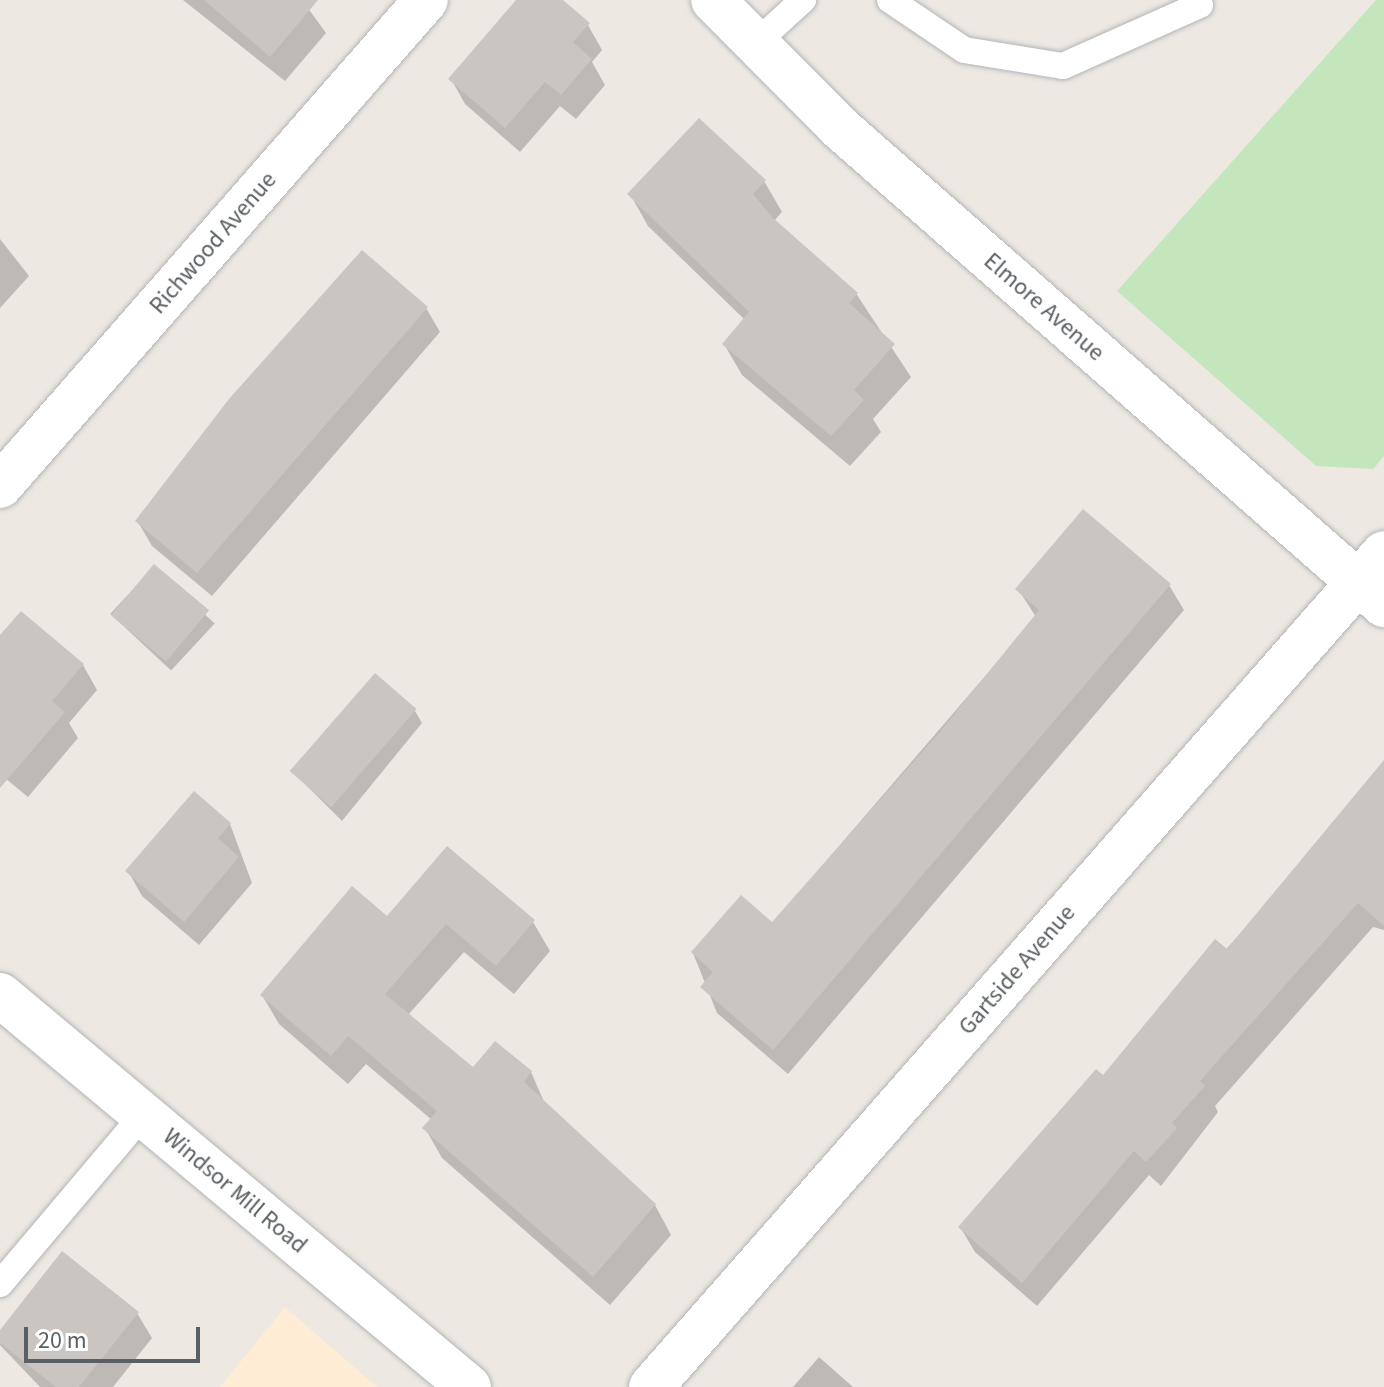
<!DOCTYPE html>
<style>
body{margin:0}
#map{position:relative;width:1384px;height:1387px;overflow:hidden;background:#ede8e1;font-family:"Source Sans 3",sans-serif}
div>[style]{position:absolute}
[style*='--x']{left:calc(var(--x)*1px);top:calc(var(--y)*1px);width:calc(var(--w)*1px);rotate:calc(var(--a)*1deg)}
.commercial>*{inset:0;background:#feedd4}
.green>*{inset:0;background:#c4e6bc}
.shadow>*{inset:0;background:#0003;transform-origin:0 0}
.building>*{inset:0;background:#cac5c0;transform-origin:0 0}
.roads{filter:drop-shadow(0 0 2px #b2b5b9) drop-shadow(0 0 2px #b2b5b9)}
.service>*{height:26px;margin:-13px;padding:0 13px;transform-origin:13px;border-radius:13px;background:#fff}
.minor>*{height:44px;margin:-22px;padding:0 22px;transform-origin:22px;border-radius:22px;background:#fff}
.secondary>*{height:44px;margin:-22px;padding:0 22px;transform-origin:22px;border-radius:22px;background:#fff}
span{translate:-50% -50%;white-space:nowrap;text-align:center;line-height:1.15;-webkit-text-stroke:6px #fff;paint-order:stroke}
.street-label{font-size:24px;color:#595f62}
.scale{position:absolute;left:24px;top:1327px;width:176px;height:36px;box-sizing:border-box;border:4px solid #595f62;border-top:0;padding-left:10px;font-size:24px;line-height:28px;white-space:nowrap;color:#595f62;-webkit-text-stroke:6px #fff;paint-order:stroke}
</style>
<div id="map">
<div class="commercial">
<i style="clip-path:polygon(285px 1307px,377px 1387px,220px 1387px)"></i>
</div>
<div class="green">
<i style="clip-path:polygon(1376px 0,1384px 0,1384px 456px,1373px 469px,1316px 466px,1117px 291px)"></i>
</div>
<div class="shadow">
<i style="clip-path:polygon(183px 0,302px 0,326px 33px,285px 81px)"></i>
<i style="clip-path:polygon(518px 0,560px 0,588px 25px,602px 50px,592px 62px,605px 85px,576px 119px,560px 106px,520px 152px,465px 104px,451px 79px)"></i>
<i style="clip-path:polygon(764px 181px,782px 212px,774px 221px,857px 295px,911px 377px,873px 419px,881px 432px,850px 466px,742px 375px,724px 344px,745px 320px,648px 226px,630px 194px)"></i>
<i style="clip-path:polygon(0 239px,29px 276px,0 308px)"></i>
<i style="clip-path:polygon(426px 308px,440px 332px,212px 596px,152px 546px,138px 522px)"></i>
<i style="left:154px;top:567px;width:83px;height:64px;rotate:43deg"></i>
<i style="clip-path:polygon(1169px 585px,1184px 610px,788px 1074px,717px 1013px,693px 953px,772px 924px,1036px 617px,1018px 589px)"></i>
<i style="clip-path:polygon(0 638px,83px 665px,97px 690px,69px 723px,78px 738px,28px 797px,0 774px)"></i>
<i style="clip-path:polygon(415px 711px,422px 723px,342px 821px,291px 770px)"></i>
<i style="clip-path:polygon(1384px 784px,1384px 930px,1373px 927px,1215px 1106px,1218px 1112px,1161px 1186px,1149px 1175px,1037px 1306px,975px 1252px,960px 1227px)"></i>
<i style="clip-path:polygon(230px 824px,252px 883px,199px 945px,142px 896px,128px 871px)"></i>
<i style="clip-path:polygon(388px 919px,533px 922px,550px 951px,514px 994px,464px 952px,408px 1015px,474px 1070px,531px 1072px,545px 1104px,655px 1205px,671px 1235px,610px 1305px,442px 1158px,425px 1128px,432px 1120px,366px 1064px,348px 1084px,279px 1024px,262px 995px)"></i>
<i style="clip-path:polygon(137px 1313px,152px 1338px,113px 1387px,40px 1387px,0 1345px,0 1333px)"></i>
<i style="clip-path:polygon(819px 1357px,853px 1387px,793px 1387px)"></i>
</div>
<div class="building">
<i style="clip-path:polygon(204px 0,318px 0,270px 57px)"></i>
<i style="clip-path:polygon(516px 0,563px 0,590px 23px,573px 42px,592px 59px,561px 95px,545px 82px,505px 128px,448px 79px)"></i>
<i style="clip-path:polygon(699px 118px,766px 180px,753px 194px,772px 217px,858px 293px,849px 303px,895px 344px,854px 390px,864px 400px,831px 436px,722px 344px,749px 312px,627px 194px)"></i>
<i style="clip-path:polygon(362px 250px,428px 307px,197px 573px,135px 521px,229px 399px)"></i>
<i style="clip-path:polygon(1083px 509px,1171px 584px,773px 1050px,700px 987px,713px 972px,691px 952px,741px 895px,772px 922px,939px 733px,1039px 610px,1015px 589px)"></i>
<i style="left:154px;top:564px;width:72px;height:67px;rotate:40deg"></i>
<i style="clip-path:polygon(21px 611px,84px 664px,52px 701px,65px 712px,0 788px,0 635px)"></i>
<i style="left:375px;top:673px;width:55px;height:130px;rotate:41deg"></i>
<i style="clip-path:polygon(1384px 760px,1384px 926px,1358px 903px,1200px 1081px,1205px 1086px,1172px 1123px,1177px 1128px,1146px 1162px,1134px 1151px,1022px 1283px,958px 1227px,1096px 1069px,1103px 1075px,1215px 939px,1227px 949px)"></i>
<i style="clip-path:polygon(194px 791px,231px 823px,218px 838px,239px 857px,184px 922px,125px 871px)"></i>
<i style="clip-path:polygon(447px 846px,535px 920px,496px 966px,446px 924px,385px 994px,473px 1067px,495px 1041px,532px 1071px,524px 1082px,656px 1204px,593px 1277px,422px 1128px,437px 1111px,348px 1036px,331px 1056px,260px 995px,352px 886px,387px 916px)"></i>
<i style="clip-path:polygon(62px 1251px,139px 1312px,79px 1387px,56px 1387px,0 1343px,0 1330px)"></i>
</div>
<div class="roads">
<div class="service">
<i style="--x:890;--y:0;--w:89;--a:34"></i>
<i style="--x:964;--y:50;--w:100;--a:9.2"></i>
<i style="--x:1063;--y:66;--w:150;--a:-24"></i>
<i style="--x:756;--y:43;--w:64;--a:-42.5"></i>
<i style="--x:0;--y:1284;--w:221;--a:-49.8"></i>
</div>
<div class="minor">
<i style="--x:713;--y:0;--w:180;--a:45.2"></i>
<i style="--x:840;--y:128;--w:724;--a:41.25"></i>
<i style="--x:0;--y:486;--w:646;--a:-48.76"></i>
<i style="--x:651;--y:1387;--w:1110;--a:-48.69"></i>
</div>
<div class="secondary">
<i style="--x:0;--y:995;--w:611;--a:39.89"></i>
</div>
</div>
<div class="street-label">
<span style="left:213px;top:243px;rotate:-49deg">Richwood Avenue</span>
<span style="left:1044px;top:307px;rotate:41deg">Elmore Avenue</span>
<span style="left:1017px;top:970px;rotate:-49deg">Gartside Avenue</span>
<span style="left:235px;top:1191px;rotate:40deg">Windsor Mill Road</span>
</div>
<div class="scale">20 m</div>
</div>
